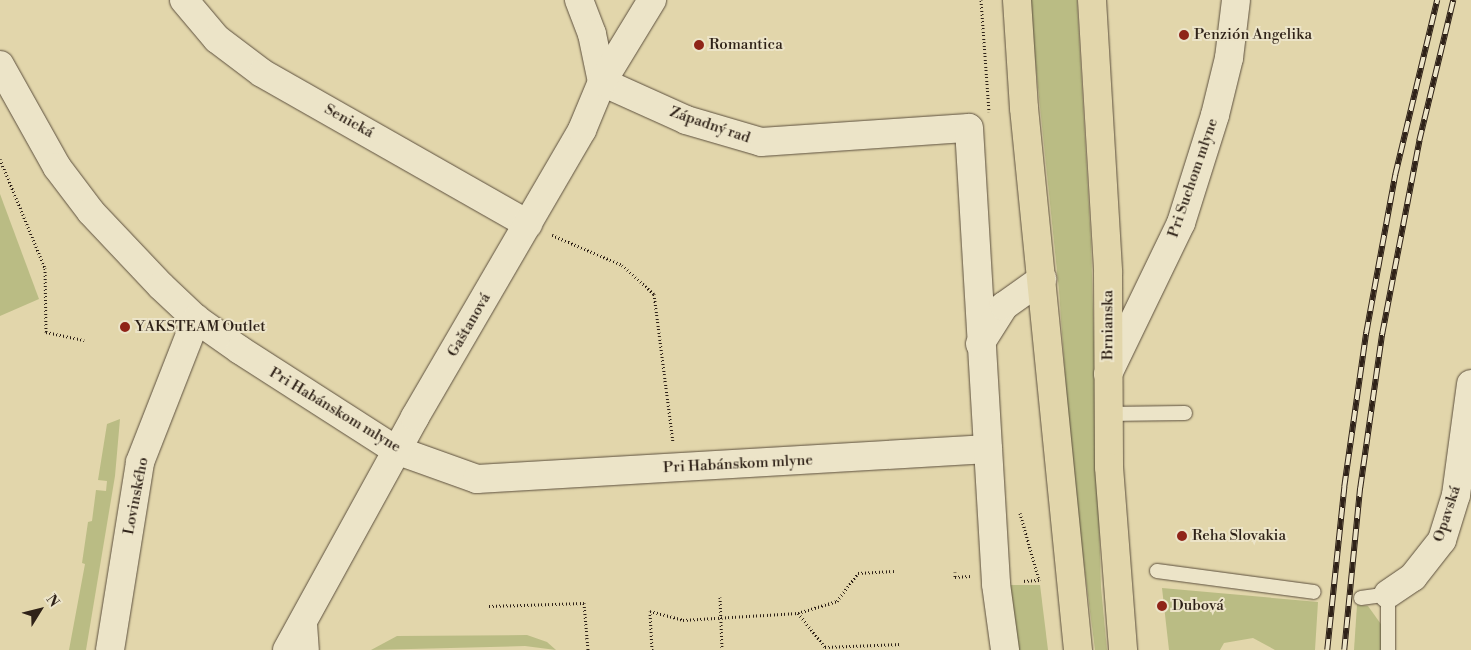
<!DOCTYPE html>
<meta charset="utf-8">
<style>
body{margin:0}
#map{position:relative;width:1471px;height:650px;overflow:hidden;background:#e2d6ab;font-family:"Libre Bodoni",serif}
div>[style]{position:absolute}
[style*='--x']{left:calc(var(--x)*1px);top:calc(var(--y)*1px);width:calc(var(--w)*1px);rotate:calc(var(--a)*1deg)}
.green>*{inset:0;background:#babc84}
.path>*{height:3px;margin-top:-1.5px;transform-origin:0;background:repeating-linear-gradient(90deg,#2f2218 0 1px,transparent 0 3.5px)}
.roads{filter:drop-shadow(0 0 1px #5c4f3d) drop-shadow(0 0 1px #5c4f3d)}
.service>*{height:14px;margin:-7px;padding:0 7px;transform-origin:7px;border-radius:7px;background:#ece4c8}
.minor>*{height:28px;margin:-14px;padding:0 14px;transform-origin:14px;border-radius:14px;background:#ece4c8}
.tertiary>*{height:28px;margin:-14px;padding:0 14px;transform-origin:14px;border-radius:14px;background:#ece4c8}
.primary>*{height:28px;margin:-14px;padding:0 14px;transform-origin:14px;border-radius:14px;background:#e2d6ab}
.rail>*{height:5.5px;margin-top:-2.75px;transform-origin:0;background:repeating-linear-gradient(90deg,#ece4c8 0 11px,#2f2218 0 22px);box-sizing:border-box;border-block:1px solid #2f2218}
.dots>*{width:14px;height:14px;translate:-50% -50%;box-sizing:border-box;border:2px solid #ece4c8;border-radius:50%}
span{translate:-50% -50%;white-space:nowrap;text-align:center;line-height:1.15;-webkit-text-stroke:4px #ece4c8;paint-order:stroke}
.poi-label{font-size:15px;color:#2f2218}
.left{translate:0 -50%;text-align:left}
.street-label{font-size:15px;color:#2f2218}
.north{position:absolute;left:15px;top:585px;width:50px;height:50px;-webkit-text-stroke:4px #ece4c8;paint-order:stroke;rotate:54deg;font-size:14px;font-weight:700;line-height:20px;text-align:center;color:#2f2218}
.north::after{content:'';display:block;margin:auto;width:18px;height:22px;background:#2f2218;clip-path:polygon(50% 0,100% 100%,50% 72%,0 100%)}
</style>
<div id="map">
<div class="green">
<i style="clip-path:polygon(1029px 0,1077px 0,1091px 241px,1101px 587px,1107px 650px,1095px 650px,1072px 471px,1059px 291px)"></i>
<i style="clip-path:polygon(0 194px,39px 299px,0 316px)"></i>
<i style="clip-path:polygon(120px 419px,115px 476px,86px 650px,69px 650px,85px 564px,82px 563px,88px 522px,92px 521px,96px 490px,106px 491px,107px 481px,98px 480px,107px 424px)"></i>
<i style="clip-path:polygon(1009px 585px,1040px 585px,1048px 650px,1014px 650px)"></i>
<i style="clip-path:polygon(1162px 588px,1318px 602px,1315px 650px,1275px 650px,1253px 638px,1224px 643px,1220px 650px,1169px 650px)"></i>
<i style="clip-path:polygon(1357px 605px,1368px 606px,1383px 627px,1382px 650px,1354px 650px)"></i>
<i style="clip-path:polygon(527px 635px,547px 642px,556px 650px,525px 646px,371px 650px,397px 636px)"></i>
</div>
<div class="path">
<i style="--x:981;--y:0;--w:112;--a:85.9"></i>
<i style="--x:0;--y:159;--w:118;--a:67.6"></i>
<i style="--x:45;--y:268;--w:64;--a:89.1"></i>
<i style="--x:46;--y:332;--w:39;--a:12"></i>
<i style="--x:552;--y:235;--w:76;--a:23.2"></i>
<i style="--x:622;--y:265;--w:43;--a:42.2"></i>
<i style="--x:654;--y:294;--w:149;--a:82.7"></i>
<i style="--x:1020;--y:513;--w:70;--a:74.2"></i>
<i style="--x:1039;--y:580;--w:17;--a:177"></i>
<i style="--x:955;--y:572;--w:5;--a:90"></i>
<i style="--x:955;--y:577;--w:15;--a:-4"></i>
<i style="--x:720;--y:597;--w:53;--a:87.8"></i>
<i style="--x:489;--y:606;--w:95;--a:-1.8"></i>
<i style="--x:584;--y:603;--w:47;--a:85.1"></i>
<i style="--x:798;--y:613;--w:43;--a:51.5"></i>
<i style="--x:825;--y:647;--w:77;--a:-2.2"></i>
<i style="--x:652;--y:650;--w:39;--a:-93"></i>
<i style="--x:650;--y:611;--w:34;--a:15"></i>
<i style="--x:683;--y:620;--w:115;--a:-3.5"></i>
<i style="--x:798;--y:613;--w:41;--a:-17.1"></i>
<i style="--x:837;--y:601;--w:35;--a:-53"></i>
<i style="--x:858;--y:573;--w:36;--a:-3"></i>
</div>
<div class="roads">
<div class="service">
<i style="--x:1107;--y:414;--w:78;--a:-0.7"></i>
<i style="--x:1157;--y:571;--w:158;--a:7.6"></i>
<i style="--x:1361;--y:598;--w:27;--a:-8"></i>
<i style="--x:1388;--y:594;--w:56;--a:90"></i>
</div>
<div class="minor">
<i style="--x:184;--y:0;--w:51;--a:49.8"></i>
<i style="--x:217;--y:39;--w:56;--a:37.1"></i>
<i style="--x:262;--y:73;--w:306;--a:29.6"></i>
<i style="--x:0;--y:65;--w:117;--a:60.8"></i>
<i style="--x:57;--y:167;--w:56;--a:52.9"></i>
<i style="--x:91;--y:212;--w:102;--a:46.6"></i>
<i style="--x:161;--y:286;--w:48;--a:43.3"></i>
<i style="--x:196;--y:319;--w:54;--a:35.2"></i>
<i style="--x:240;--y:350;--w:185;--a:32.7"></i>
<i style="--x:396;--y:450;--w:86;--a:19.7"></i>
<i style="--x:477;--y:479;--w:512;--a:-3.36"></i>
<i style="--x:602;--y:82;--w:92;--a:24.3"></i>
<i style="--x:686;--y:120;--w:78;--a:16.3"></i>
<i style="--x:761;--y:142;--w:208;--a:-3.9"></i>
<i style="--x:969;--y:128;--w:457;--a:86.6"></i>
<i style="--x:996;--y:584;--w:67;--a:82.2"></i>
<i style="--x:980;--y:344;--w:45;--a:-57.7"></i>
<i style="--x:1004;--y:306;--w:47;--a:-35.4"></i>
<i style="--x:1108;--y:374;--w:168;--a:-64.2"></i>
<i style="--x:1181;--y:223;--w:113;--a:-72.5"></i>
<i style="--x:1215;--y:115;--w:59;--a:-76.2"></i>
<i style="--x:1229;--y:58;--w:58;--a:-83.1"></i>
<i style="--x:1388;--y:594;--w:30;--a:-34"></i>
<i style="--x:1413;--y:577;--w:47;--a:-51.9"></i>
<i style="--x:1442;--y:540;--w:47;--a:-72.7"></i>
<i style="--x:1456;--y:495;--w:112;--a:-82.3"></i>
<i style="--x:303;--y:624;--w:26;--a:86"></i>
<i style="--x:110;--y:650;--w:190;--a:-80.9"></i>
<i style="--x:140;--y:462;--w:154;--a:-68.6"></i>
</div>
<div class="tertiary">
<i style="--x:579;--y:0;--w:36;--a:69"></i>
<i style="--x:592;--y:34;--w:49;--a:78.2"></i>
<i style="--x:287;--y:650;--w:266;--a:-61.2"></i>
<i style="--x:415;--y:417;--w:332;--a:-59.8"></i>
<i style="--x:582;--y:130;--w:52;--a:-67.4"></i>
<i style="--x:602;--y:82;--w:96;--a:-58.6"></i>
</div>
<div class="primary">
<i style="--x:1017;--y:0;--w:108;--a:86.3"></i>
<i style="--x:1024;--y:108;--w:545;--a:84.31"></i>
<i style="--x:1092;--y:0;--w:273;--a:86.6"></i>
<i style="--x:1108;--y:273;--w:194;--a:89.7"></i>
<i style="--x:1109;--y:467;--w:184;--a:85.6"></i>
</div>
</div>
<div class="rail">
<i style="--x:1327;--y:650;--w:164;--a:-84"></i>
<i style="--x:1344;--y:487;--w:156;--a:-81.9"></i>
<i style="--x:1366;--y:333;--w:161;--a:-79.6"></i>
<i style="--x:1395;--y:175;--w:180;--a:-76.5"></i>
<i style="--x:1344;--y:650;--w:163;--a:-84.4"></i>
<i style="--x:1360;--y:488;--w:156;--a:-81.9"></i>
<i style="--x:1382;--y:334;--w:197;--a:-79.1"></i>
<i style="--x:1419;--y:141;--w:145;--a:-76.4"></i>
</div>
<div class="dots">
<i style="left:1184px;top:35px;background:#8f2418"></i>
<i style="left:699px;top:45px;background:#8f2418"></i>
<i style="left:125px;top:327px;background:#8f2418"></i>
<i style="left:1182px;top:536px;background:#8f2418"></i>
<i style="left:1162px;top:606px;background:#8f2418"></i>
</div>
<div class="poi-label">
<span class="left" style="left:1194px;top:35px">Penzión Angelika</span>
<span class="left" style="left:709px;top:45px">Romantica</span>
<span class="left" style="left:135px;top:327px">YAKSTEAM Outlet</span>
<span class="left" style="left:1192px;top:536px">Reha Slovakia</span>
<span class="left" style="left:1172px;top:606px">Dubová</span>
</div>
<div class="street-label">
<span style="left:349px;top:121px;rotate:29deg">Senická</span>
<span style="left:710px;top:125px;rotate:19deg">Západný rad</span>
<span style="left:1193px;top:178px;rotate:-71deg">Pri Suchom mlyne</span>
<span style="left:469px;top:325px;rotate:-60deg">Gaštanová</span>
<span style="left:1108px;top:325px;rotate:-90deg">Brnianska</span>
<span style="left:335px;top:410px;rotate:31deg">Pri Habánskom mlyne</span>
<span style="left:738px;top:464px;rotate:-3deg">Pri Habánskom mlyne</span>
<span style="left:136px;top:496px;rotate:-79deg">Lovinského</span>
<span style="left:1447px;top:514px;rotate:-72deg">Opavská</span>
</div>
<div class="north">N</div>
</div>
